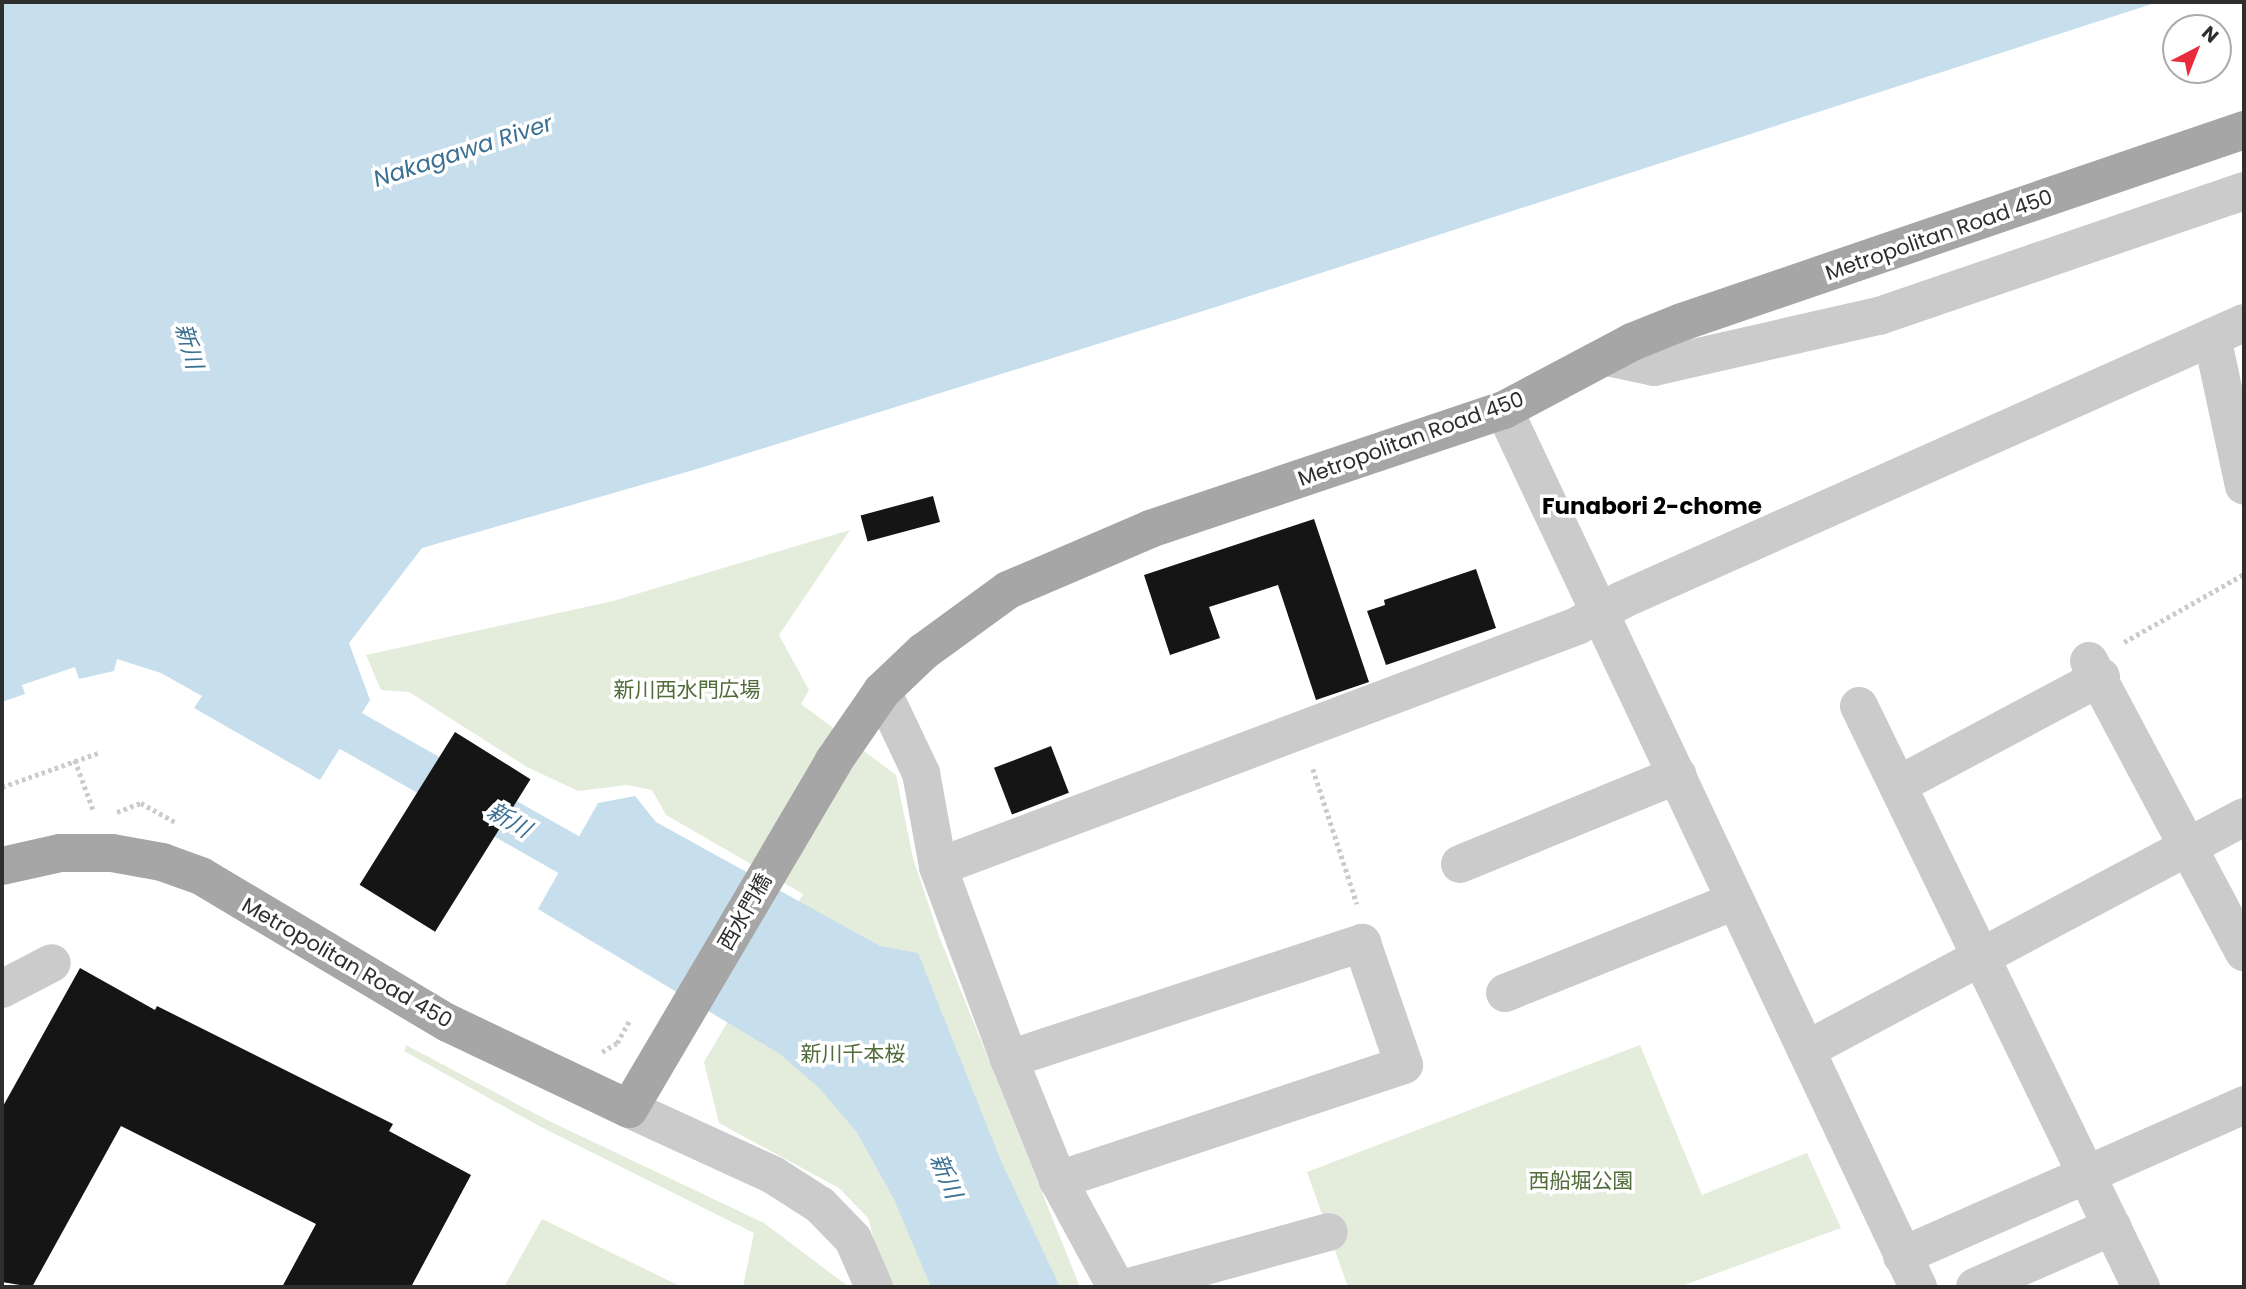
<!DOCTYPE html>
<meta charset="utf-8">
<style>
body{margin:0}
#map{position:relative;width:2246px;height:1289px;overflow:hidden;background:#fff;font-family:Poppins,"Noto Sans JP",sans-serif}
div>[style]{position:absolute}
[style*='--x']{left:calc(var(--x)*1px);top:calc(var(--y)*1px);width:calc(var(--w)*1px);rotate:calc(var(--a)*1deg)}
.green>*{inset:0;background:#e4ecdb}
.water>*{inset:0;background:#c7deec}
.canal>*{height:42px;margin:-21px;padding:0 21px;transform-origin:21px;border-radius:21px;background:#c7deec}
.building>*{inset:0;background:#151515;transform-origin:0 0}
.path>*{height:4.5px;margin-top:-2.25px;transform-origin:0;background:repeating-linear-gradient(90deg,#cbcbcb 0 3.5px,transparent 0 7px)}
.minor>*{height:38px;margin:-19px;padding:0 19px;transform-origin:19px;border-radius:19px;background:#cbcbcb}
.major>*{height:38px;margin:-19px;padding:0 19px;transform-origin:19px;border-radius:19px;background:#a6a6a6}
span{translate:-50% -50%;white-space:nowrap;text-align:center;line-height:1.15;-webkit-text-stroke:7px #fff;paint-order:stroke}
.street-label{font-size:21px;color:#2e2e2e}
.park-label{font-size:21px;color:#516b3a}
.water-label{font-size:23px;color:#3a7092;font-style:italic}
.neighbourhood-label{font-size:23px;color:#000;font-weight:700}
.frame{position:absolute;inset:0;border:4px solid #2e2e2e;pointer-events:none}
.north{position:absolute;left:2162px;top:14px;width:70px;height:70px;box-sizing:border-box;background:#fff;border:2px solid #ababab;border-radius:50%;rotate:42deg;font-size:19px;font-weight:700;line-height:28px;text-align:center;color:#2e2e2e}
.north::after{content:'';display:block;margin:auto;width:24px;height:32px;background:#e92c3b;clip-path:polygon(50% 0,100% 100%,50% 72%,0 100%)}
</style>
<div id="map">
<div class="green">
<i style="clip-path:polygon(850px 530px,779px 635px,809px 690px,801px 704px,896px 775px,913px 858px,939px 936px,1080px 1287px,887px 1287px,868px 1218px,839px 1188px,719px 1123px,704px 1062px,803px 894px,666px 815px,652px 790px,627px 785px,578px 791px,527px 767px,409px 692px,381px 690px,366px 655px,613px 601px)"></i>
<i style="clip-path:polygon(406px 1045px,547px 1120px,764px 1223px,849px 1287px,743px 1287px,754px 1233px,541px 1127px,404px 1051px)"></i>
<i style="clip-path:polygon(1640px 1045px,1702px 1195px,1807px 1153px,1841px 1228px,1679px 1287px,1348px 1287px,1307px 1172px)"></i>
<i style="clip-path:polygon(542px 1219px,682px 1287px,504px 1287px)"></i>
</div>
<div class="water">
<i style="clip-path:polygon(2px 2px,2158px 2px,1219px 306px,697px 469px,422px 548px,349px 643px,370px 700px,320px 780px,194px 708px,202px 696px,161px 673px,117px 659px,114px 671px,79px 679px,75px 667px,22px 685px,25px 694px,2px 702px)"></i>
<i style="clip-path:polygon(635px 796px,656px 822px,880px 946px,918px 953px,1001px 1161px,1060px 1287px,931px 1287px,894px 1199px,856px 1131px,819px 1088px,780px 1054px,538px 909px,598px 803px)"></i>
</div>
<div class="canal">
<i style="--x:306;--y:695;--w:15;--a:58"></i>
<i style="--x:314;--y:708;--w:44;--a:31.9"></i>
<i style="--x:351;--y:731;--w:308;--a:29.6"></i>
</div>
<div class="building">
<i style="left:933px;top:496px;width:27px;height:75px;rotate:75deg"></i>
<i style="clip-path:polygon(1314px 519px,1369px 682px,1316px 700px,1278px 585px,1209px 607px,1220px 638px,1170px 655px,1144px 575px)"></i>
<i style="clip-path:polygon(1476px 569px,1496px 628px,1386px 665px,1367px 611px,1385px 605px,1384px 600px)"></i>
<i style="left:455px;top:732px;width:89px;height:180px;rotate:32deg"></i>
<i style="left:1051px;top:746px;width:50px;height:61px;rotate:69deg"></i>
<i style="clip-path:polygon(80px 968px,155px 1010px,157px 1006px,393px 1124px,389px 1131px,471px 1175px,411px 1287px,282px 1287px,316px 1224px,121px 1126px,32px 1287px,2px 1282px,2px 1108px)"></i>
</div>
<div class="path">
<i style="--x:2124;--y:642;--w:138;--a:-29.5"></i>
<i style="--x:75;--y:760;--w:55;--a:69.9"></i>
<i style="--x:1313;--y:769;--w:142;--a:71.9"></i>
<i style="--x:2;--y:787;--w:102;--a:-19.5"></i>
<i style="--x:117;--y:812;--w:26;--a:-21"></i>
<i style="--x:141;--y:803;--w:39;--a:29"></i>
<i style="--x:602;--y:1052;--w:17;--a:-31"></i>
<i style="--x:617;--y:1043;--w:26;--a:-61"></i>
</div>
<div class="minor">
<i style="--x:2212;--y:337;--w:152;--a:77.9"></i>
<i style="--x:1607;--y:357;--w:48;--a:12"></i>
<i style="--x:1654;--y:367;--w:231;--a:-12.8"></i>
<i style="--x:1879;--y:316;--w:386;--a:-18.9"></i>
<i style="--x:1504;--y:410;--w:970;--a:64.73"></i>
<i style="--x:2089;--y:661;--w:330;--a:62"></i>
<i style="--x:882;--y:691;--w:91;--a:64.6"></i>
<i style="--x:921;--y:773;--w:96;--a:79.7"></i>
<i style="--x:938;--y:867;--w:205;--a:69.7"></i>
<i style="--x:1009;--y:1059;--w:131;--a:68"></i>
<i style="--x:1058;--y:1180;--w:122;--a:61.5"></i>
<i style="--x:1859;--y:706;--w:646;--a:64.11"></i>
<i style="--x:1898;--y:785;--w:230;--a:-28"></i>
<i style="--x:1460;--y:864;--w:235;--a:-22.3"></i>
<i style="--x:938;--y:867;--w:683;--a:-20.66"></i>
<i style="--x:1577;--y:626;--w:52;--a:-30"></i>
<i style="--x:1622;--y:600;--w:681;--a:-24.01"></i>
<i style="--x:2;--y:989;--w:56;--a:-27.5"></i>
<i style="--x:1505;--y:993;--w:248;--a:-21.8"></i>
<i style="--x:1806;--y:1050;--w:496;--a:-28"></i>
<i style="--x:1009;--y:1059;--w:372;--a:-18.2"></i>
<i style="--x:1362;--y:943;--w:129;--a:71"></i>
<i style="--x:1404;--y:1065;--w:365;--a:161.6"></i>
<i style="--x:629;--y:1109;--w:158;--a:24.6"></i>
<i style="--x:773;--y:1175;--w:56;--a:32.6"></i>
<i style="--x:820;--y:1205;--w:47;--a:45.9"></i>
<i style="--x:853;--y:1239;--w:52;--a:66.4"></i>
<i style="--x:1902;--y:1256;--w:374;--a:-23.8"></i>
<i style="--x:1129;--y:1287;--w:207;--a:-15.4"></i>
<i style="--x:1975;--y:1287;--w:150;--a:-23.7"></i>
</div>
<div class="major">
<i style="--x:2;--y:866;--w:59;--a:-12.6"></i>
<i style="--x:60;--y:853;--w:52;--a:0"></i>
<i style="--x:112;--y:853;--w:51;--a:10.2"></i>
<i style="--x:162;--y:862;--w:41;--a:19.7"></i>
<i style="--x:201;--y:876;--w:287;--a:30.8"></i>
<i style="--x:448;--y:1023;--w:200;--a:25.4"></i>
<i style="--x:629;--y:1109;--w:403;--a:-59.5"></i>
<i style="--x:833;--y:762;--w:86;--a:-55.4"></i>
<i style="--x:882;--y:691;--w:57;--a:-43.6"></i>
<i style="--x:923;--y:652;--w:105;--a:-36.1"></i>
<i style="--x:1008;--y:590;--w:155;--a:-23.2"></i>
<i style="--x:1150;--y:529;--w:373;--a:-18.6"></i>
<i style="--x:1504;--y:410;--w:145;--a:-28"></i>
<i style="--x:1632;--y:342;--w:54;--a:-21.8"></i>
<i style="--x:1682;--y:322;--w:594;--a:-18.86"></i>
</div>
<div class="street-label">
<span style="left:1939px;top:235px;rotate:-19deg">Metropolitan Road 450</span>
<span style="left:1411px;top:439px;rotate:-20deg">Metropolitan Road 450</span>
<span style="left:745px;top:912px;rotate:-60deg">西水門橋</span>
<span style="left:347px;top:963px;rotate:30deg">Metropolitan Road 450</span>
</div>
<div class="park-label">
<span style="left:687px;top:690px">新川西水門広場</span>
<span style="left:853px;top:1054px">新川千本桜</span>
<span style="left:1581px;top:1181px">西船堀公園</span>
</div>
<div class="water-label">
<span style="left:463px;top:151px;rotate:-18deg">Nakagawa River</span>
<span style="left:189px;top:346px;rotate:74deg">新川</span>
<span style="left:509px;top:820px;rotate:30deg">新川</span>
<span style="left:946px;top:1176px;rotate:67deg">新川</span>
</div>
<div class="neighbourhood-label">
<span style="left:1652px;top:506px">Funabori 2-chome</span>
</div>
<div class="frame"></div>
<div class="north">N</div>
</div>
